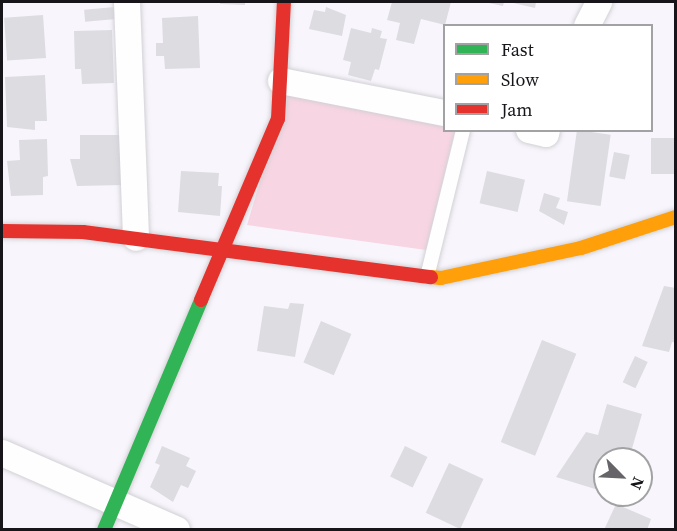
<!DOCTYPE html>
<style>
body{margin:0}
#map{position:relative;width:677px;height:531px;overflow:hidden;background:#f8f6fc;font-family:"Source Serif 4",serif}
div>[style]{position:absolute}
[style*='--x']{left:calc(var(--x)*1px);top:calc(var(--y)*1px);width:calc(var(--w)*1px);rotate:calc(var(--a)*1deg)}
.green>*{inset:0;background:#f8d5e2}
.building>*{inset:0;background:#dcdce1;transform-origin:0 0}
.roads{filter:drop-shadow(0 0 2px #d2d0d5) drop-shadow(0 0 2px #d2d0d5)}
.lane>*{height:14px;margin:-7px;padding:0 7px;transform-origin:7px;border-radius:7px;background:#fefeff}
.street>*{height:26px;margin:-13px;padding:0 13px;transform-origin:13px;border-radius:13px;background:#fefeff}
.fast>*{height:14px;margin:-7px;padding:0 7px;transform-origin:7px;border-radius:7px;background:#30b455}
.slow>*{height:14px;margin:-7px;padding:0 7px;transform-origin:7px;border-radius:7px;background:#ff9f0a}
.jam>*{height:14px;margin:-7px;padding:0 7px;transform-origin:7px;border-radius:7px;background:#e5322d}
span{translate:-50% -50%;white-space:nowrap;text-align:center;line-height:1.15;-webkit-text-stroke:4.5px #fff;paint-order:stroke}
.frame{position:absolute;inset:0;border:3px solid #17151a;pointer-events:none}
.legend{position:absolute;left:443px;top:24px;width:210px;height:108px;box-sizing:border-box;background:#fff;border:2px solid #a2a1a3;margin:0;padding:8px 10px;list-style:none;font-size:18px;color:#17151a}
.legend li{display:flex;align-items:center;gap:12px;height:30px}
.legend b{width:30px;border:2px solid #a2a1a3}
.north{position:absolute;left:593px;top:447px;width:60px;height:60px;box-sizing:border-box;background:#fff;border:2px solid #a2a1a3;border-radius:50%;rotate:114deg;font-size:16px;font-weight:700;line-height:24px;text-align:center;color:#17151a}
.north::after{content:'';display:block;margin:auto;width:21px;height:27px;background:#666469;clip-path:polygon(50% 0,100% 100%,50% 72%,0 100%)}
</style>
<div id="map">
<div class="green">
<i style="clip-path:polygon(288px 87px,444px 120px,444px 130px,455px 131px,426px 250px,247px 225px)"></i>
</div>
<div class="building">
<i style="clip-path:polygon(220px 2px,245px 2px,245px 5px,220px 4px)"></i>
<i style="clip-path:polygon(392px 2px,451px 2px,445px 25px,421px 19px,414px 44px,396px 40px,400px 23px,387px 20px)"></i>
<i style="clip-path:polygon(484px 2px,504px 2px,503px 6px)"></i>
<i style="clip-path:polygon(509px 2px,536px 2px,535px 8px)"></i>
<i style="left:115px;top:7px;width:12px;height:31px;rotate:85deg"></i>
<i style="clip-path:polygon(326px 7px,346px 15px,342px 36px,309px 29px,314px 10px,325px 12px)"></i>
<i style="left:43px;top:15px;width:43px;height:39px;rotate:86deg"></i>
<i style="clip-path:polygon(198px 16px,200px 68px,165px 69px,164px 56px,156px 56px,156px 43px,163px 43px,162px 18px)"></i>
<i style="clip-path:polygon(351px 28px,371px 33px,372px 28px,382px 31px,380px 38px,387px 39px,379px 70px,375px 69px,371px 81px,348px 75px,351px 62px,343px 60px)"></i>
<i style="clip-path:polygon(112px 30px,114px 83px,82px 84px,81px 69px,75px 69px,74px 31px)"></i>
<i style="clip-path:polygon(45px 75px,47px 121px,35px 121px,35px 130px,7px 127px,5px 77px)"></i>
<i style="left:577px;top:130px;width:34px;height:72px;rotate:8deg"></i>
<i style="clip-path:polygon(80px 135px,123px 135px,123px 185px,77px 186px,70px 159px,80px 159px)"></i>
<i style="left:676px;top:138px;width:36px;height:25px;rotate:90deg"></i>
<i style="clip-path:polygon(47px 139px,48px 176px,43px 177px,43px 195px,11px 196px,7px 161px,20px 160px,19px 140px)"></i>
<i style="left:614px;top:152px;width:16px;height:25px;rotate:11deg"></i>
<i style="clip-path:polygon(181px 171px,219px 173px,218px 186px,222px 186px,220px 216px,178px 212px)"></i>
<i style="left:487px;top:171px;width:39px;height:33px;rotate:13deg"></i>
<i style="clip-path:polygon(544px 193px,560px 198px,556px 208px,568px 212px,564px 225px,539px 211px)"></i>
<i style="clip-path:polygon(664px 286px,676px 288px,676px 343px,672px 342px,669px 352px,642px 346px)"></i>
<i style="clip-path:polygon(290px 303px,304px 304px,295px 357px,257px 351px,264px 306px,288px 309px)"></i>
<i style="left:321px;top:321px;width:33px;height:45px;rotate:23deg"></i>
<i style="left:542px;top:340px;width:37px;height:110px;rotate:22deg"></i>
<i style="left:635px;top:356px;width:14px;height:29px;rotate:25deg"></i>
<i style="clip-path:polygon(607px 404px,642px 414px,629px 459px,605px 459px,605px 492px,556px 477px,586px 432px,598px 435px)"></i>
<i style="clip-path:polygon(162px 446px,190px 458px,186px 466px,196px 471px,188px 488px,181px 485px,173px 502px,150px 487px,160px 465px,155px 463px)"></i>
<i style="left:405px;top:446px;width:25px;height:34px;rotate:26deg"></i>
<i style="left:449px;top:463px;width:38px;height:55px;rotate:25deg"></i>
<i style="clip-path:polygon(616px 504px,651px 519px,647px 530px,604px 530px)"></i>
</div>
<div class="roads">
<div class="lane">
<i style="--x:427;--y:277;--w:151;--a:-76.2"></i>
</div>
<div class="street">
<i style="--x:127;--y:2;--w:236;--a:87.8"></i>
<i style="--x:587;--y:26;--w:27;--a:-63"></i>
<i style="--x:281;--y:81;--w:166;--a:11.1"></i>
<i style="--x:529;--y:130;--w:17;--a:13"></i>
<i style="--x:546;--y:134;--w:4;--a:-76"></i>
<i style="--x:2;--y:453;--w:191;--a:23.7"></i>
</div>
<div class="fast">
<i style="--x:104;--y:530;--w:250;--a:-67.1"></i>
</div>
<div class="slow">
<i style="--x:431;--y:277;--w:10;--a:6"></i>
<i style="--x:441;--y:278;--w:143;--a:-12.1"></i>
<i style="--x:581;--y:248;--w:100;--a:-18.1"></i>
</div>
<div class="jam">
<i style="--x:2;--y:231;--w:81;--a:0.7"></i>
<i style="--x:83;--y:232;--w:351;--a:7.4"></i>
<i style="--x:201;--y:300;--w:197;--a:-67"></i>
<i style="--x:278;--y:119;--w:117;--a:-87.1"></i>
</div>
</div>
<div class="frame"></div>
<ul class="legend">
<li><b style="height:8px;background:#30b455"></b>Fast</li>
<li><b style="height:8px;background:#ff9f0a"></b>Slow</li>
<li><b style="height:8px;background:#e5322d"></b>Jam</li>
</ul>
<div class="north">N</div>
</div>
